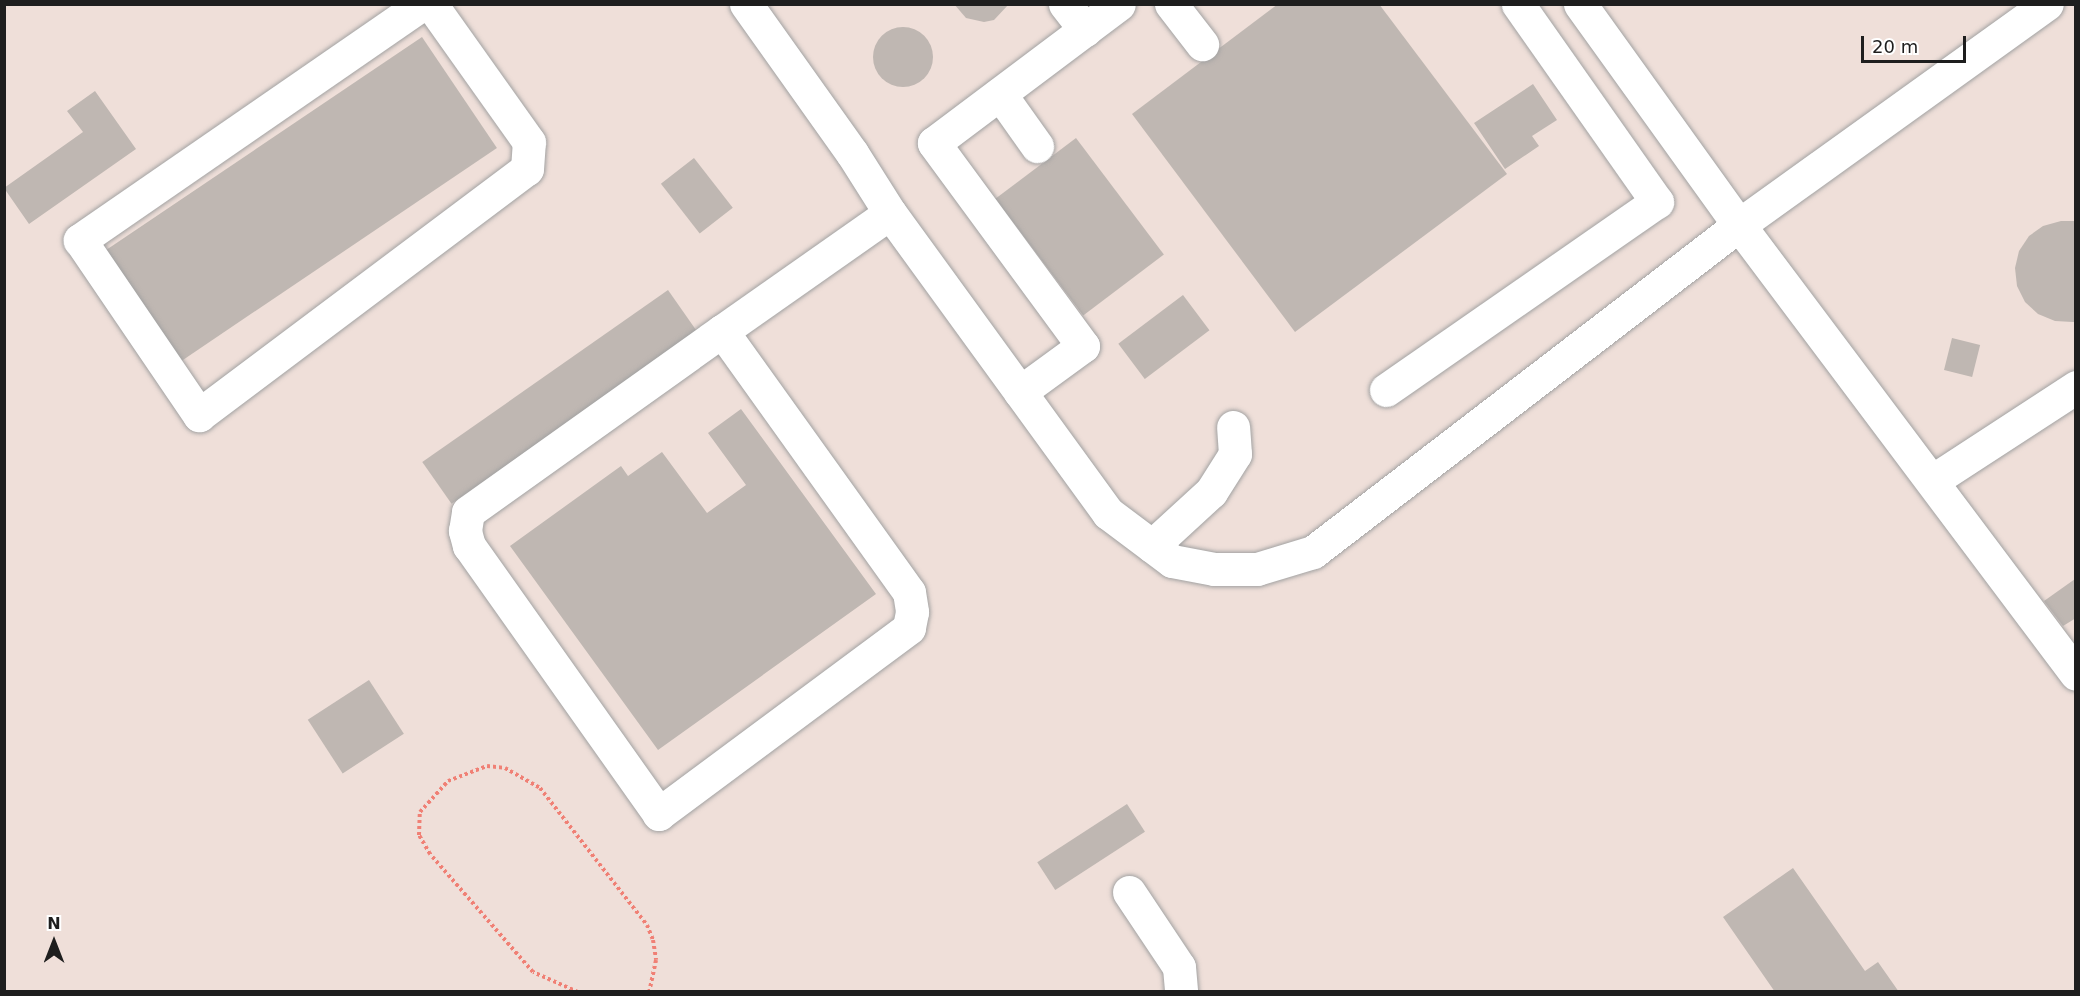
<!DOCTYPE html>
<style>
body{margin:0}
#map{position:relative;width:2080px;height:996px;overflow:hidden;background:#eeebe5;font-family:"DejaVu Sans",sans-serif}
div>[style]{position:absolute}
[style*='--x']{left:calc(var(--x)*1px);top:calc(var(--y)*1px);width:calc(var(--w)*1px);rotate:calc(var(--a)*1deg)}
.military>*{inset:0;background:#efdfd9;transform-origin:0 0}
.building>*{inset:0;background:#bfb7b2;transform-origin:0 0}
.round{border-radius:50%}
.path>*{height:4px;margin-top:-2px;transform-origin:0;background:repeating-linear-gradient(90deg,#f08075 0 3px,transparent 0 6px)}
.roads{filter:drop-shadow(0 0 2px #a2a2a2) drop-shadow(0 0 2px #a2a2a2)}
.minor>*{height:33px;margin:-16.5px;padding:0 16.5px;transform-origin:16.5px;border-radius:16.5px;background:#fff}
span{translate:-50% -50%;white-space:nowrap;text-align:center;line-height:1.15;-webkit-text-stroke:4.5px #fff;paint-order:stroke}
.frame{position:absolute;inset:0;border:6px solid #1e1e1e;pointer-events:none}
.north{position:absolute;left:24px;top:912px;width:60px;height:60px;-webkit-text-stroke:4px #fff;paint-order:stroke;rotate:0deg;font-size:16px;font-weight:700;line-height:24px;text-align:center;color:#1e1e1e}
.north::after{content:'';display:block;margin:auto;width:21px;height:27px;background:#1e1e1e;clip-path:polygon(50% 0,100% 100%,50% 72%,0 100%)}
.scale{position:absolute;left:1861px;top:36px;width:105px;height:27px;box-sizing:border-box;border:3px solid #1e1e1e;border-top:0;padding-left:8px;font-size:18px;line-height:21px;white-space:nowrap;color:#1e1e1e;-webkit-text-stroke:4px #fff;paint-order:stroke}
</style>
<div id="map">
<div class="military">
<i style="left:5px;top:5px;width:2070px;height:986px"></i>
</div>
<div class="building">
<i style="clip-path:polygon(954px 4px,1009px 4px,994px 20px,984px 22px,966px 18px)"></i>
<i style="clip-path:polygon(1278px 4px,1379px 4px,1507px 174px,1295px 332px,1132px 114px)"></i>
<i class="round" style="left:873px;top:27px;width:60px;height:60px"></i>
<i style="left:422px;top:37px;width:134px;height:381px;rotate:56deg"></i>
<i style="clip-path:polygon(1533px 84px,1557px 120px,1532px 136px,1539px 146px,1505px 169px,1474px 123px)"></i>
<i style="clip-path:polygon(95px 91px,136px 149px,29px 224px,4px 188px,83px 132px,67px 111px)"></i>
<i style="left:1076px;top:138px;width:146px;height:101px;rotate:53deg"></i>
<i style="left:694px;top:158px;width:63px;height:42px;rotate:52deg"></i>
<i style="clip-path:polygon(2061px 221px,2076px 221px,2076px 322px,2073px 322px,2055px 321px,2038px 314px,2025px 302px,2017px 286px,2015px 268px,2019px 251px,2029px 236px,2043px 226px)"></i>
<i style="left:668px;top:290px;width:51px;height:300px;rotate:55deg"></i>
<i style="left:1183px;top:295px;width:44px;height:81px;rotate:53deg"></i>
<i style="left:1952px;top:338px;width:29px;height:33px;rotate:14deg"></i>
<i style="clip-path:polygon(741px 409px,876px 594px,658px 750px,510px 546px,621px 466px,628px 476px,662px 452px,707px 513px,746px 485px,708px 433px)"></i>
<i style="clip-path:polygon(2075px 579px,2076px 618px,2063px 626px,2044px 601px)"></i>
<i style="left:369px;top:680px;width:64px;height:73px;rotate:57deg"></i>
<i style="left:1127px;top:804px;width:33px;height:107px;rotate:57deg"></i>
<i style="clip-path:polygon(1793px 868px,1865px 971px,1878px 962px,1899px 992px,1775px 992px,1723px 917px)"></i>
</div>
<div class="path">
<i style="--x:578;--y:992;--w:49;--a:-156"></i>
<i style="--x:533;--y:972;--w:157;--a:-131.1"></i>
<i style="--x:430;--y:854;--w:22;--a:-120"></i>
<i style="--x:419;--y:835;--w:23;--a:-88"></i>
<i style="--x:420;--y:812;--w:42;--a:-47.9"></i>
<i style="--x:448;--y:781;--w:42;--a:-21"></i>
<i style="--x:487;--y:766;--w:18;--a:6"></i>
<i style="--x:505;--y:768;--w:40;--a:29.7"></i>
<i style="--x:540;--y:788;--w:174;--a:52"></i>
<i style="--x:647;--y:925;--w:16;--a:68"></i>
<i style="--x:653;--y:940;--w:20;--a:81"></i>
<i style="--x:656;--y:960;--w:33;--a:102"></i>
</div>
<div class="roads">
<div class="minor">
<i style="--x:422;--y:4;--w:416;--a:145.4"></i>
<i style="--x:80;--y:240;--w:212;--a:55.8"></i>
<i style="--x:199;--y:415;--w:410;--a:-36.9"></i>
<i style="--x:527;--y:169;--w:27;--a:-86"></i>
<i style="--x:529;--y:142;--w:169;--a:-125.4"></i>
<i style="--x:746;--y:4;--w:183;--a:54.6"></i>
<i style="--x:852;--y:153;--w:71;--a:57.7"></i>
<i style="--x:890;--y:213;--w:371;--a:54"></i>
<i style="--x:1108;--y:513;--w:80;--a:36.9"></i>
<i style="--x:1172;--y:561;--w:43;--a:10.8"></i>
<i style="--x:1214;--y:569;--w:43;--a:0"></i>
<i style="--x:1257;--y:569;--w:59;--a:-16.9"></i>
<i style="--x:1313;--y:552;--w:537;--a:-37.51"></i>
<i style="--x:1739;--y:225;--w:379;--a:-35.7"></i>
<i style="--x:1065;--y:4;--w:33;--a:52"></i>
<i style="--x:1171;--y:4;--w:51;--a:52.2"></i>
<i style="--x:1580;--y:4;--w:272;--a:54.3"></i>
<i style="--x:1739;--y:225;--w:561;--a:53.11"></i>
<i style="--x:1000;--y:94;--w:64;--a:54.6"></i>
<i style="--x:722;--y:331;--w:321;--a:54.4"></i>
<i style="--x:909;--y:592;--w:20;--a:81"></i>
<i style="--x:912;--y:612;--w:16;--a:101"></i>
<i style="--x:909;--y:628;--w:312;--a:143.4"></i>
<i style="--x:659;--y:814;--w:329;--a:-125.3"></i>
<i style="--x:469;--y:546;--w:16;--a:-105"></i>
<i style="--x:465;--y:531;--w:19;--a:-81"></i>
<i style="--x:468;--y:512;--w:312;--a:-35.5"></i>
<i style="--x:722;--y:331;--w:205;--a:-35.1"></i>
<i style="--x:1386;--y:390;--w:330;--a:-34.8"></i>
<i style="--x:1657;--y:202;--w:242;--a:-125.1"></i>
<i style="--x:1020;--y:392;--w:78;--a:-36.1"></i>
<i style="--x:1083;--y:346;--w:252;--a:-126.3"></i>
<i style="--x:934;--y:143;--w:231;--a:-36.9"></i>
<i style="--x:1932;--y:481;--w:172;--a:-33.1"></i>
<i style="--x:1152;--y:546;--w:80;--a:-42.5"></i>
<i style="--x:1211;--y:492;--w:45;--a:-57.7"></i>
<i style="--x:1235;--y:454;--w:27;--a:-94"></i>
<i style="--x:1129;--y:892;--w:90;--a:56.3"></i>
<i style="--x:1179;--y:967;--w:25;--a:85"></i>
</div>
</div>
<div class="frame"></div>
<div class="north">N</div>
<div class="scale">20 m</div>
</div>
